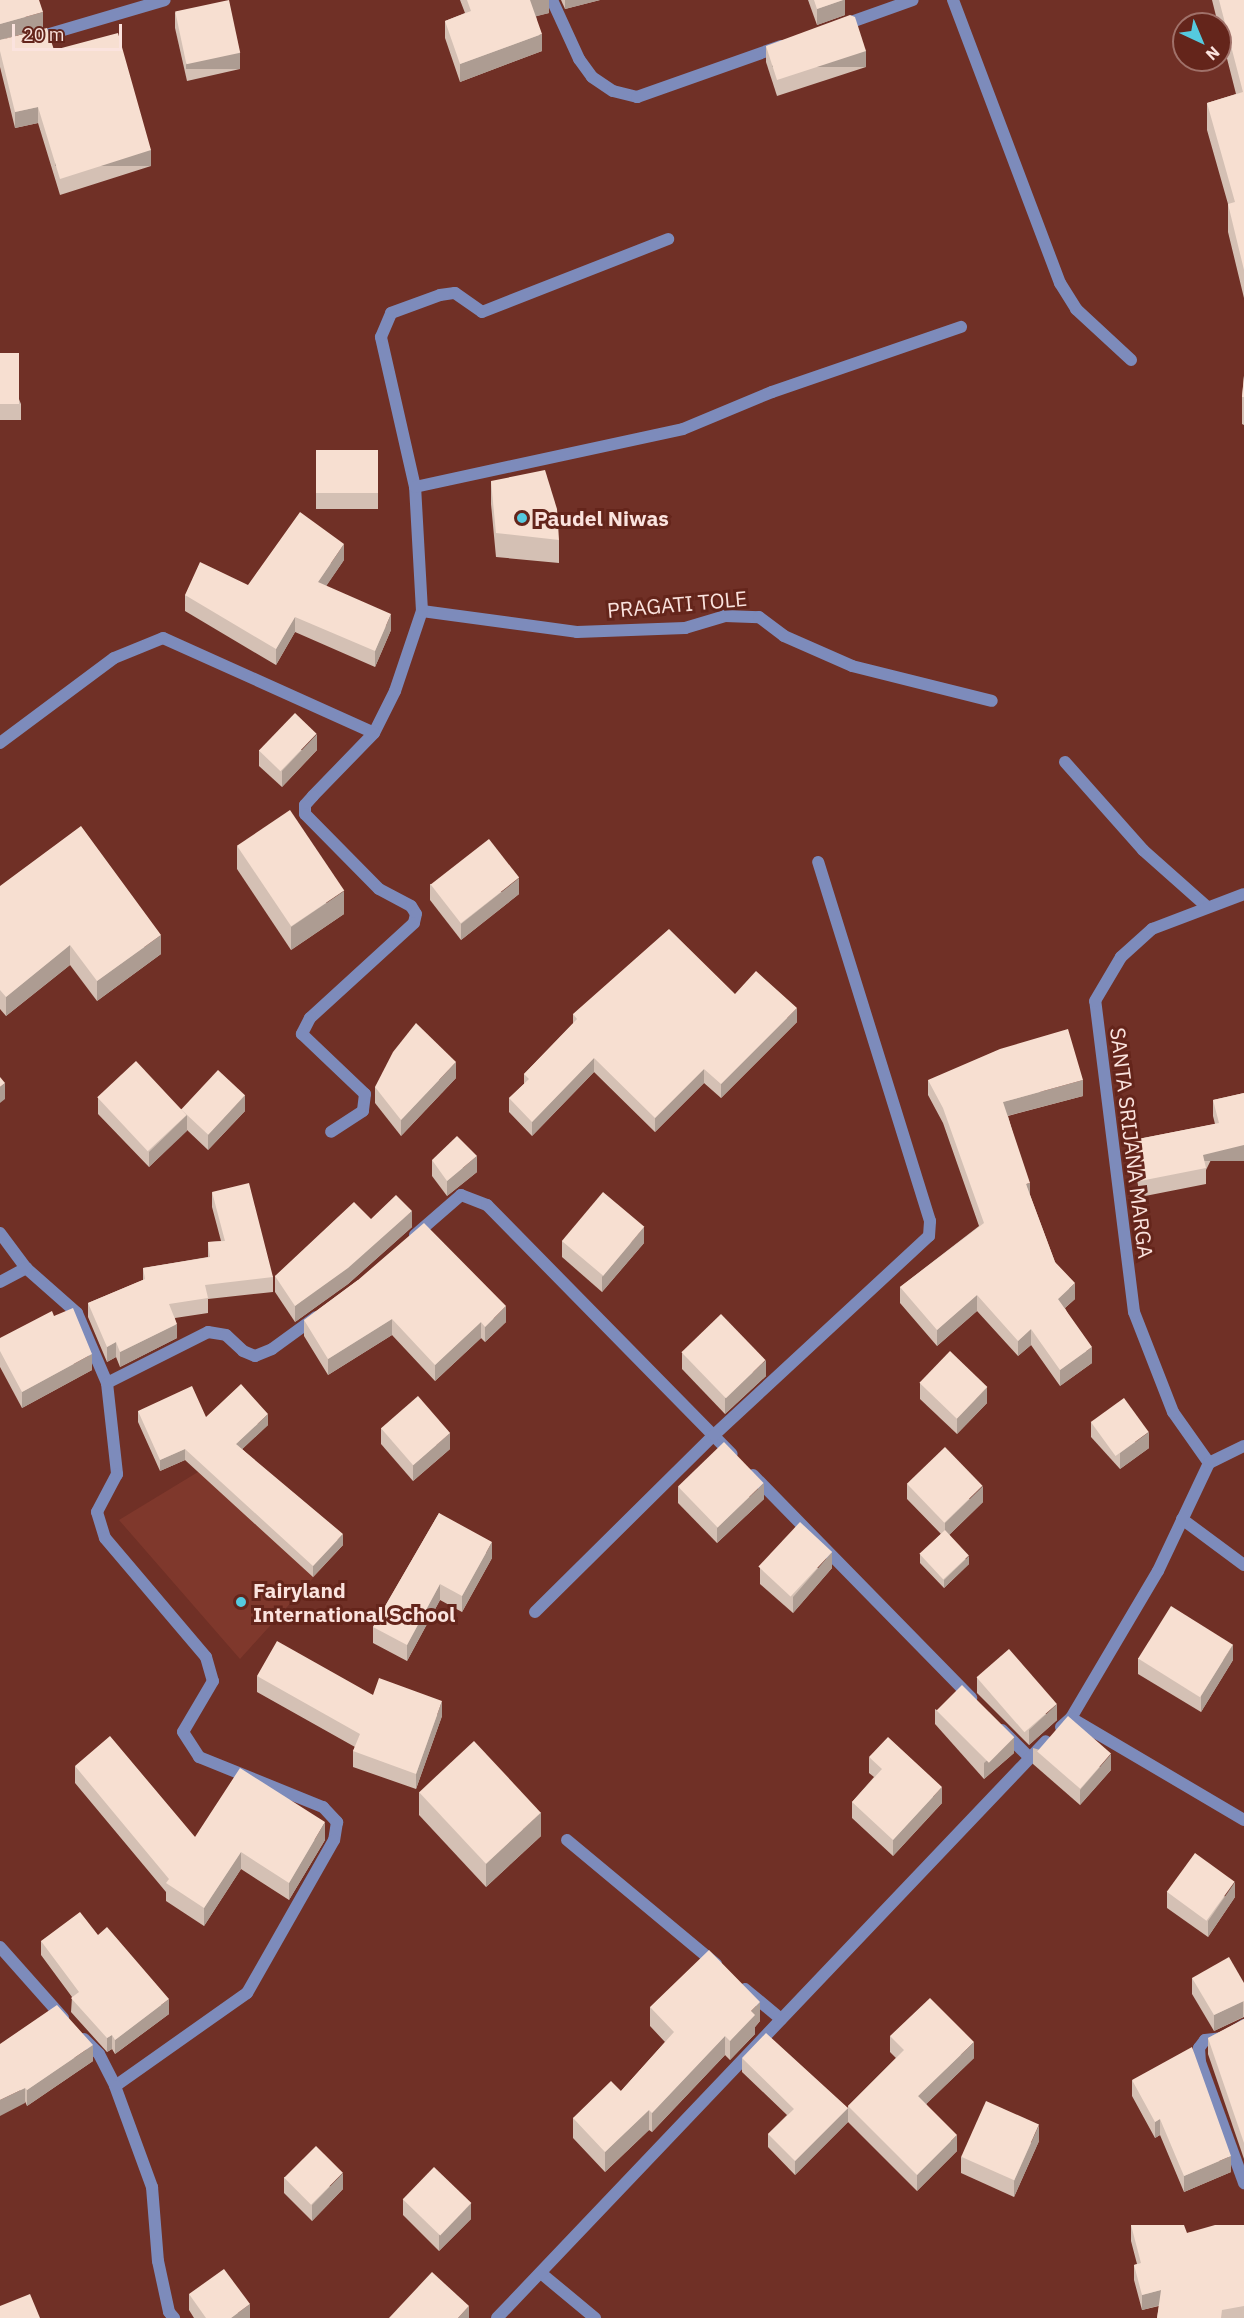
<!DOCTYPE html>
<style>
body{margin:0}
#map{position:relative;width:1244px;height:2318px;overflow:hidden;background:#703026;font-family:"IBM Plex Sans",sans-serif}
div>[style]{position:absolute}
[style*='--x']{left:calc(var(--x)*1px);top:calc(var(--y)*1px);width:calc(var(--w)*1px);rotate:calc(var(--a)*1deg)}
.built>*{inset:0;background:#7f382c}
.service>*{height:12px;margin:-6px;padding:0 6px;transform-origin:6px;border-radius:6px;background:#7d8bbb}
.minor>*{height:12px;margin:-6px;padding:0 6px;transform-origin:6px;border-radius:6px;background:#7d8bbb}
.wall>*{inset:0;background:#d4c0b4;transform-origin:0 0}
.shaded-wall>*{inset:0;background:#ad9c92;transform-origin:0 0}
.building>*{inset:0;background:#f7dfd1;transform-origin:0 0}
.dots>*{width:16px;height:16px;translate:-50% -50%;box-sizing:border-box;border:3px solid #64251b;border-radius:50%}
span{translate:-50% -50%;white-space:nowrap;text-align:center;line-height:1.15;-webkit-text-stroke:6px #64251b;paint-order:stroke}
.poi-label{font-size:21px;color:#fbe3de;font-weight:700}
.left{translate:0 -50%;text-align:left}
.street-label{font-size:21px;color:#fbe3de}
.north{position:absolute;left:1172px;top:12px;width:60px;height:60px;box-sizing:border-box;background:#64251b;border:2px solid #a07169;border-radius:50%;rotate:136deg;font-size:16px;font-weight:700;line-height:24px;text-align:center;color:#fbe3de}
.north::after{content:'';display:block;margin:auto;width:21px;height:27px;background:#55cadf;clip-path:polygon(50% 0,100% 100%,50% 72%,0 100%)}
.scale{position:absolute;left:12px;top:24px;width:110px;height:27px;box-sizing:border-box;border:3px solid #fbe3de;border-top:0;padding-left:8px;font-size:18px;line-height:21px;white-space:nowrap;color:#fbe3de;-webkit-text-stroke:4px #64251b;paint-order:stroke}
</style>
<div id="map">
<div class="built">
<i style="clip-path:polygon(229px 1449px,343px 1545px,240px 1659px,119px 1520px,198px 1472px)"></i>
</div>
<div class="service">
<i style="--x:415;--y:1235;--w:61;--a:-41"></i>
<i style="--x:107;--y:1383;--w:113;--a:-26.8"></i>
<i style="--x:208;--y:1332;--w:18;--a:9"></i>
<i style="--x:226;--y:1335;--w:23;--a:43"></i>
<i style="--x:243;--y:1351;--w:13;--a:23"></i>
<i style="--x:255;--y:1356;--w:18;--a:-22"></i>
<i style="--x:272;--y:1349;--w:54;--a:-36"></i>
</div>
<div class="minor">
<i style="--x:552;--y:0;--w:65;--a:65.4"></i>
<i style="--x:579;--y:59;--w:22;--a:54"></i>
<i style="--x:592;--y:77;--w:25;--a:34"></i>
<i style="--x:613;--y:91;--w:25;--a:14"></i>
<i style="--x:637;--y:97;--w:153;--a:-19.5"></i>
<i style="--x:953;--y:0;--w:303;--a:69.3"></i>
<i style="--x:1060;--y:283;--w:31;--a:58"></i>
<i style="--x:1076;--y:309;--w:75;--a:42.8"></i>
<i style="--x:840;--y:26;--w:77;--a:-19.6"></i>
<i style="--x:36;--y:38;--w:134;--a:-16.4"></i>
<i style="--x:415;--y:487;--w:154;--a:-102.8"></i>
<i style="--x:381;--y:337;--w:26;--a:-67"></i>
<i style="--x:391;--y:313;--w:52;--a:-20.2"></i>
<i style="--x:440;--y:295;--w:15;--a:-8"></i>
<i style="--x:455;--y:293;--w:33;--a:35"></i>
<i style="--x:482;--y:312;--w:200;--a:-21.4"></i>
<i style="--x:422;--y:611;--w:156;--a:7.7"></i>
<i style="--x:577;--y:632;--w:108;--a:-2.1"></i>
<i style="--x:685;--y:628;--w:42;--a:-16.7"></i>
<i style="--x:725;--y:616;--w:34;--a:2"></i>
<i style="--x:759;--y:617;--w:31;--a:37"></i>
<i style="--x:784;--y:636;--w:74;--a:23.8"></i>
<i style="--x:852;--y:666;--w:144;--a:14"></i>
<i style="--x:374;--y:733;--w:47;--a:-63.4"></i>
<i style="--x:395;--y:691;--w:84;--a:-71.4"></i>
<i style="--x:422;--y:611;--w:124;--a:-93.2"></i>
<i style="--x:415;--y:487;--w:274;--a:-12.2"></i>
<i style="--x:683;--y:429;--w:96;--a:-22.6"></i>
<i style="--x:772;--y:392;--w:200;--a:-19"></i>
<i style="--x:0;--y:743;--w:142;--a:-36.7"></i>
<i style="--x:114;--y:658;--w:53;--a:-22.2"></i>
<i style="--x:163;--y:638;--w:231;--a:24.2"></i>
<i style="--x:374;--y:733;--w:88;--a:134.1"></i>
<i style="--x:313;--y:796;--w:12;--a:132"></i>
<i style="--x:305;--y:805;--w:9;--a:90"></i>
<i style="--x:305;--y:814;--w:105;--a:45.4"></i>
<i style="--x:379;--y:889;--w:36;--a:28"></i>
<i style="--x:411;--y:906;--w:9;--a:58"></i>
<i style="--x:416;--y:914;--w:9;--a:103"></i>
<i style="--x:414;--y:923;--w:141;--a:137.6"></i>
<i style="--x:310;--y:1018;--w:18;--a:117"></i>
<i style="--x:302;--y:1034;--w:87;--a:43.6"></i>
<i style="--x:365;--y:1094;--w:17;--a:97"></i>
<i style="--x:363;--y:1111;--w:38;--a:147"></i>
<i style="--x:1065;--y:762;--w:118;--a:48.4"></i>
<i style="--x:1143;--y:850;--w:84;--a:41.6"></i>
<i style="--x:461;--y:1195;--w:28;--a:21"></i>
<i style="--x:487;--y:1205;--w:349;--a:45.5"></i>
<i style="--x:0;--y:1233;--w:44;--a:53.4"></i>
<i style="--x:26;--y:1268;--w:68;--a:41.4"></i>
<i style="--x:77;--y:1313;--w:76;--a:66.8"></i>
<i style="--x:107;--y:1383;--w:92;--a:83.7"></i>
<i style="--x:117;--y:1474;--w:43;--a:117.8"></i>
<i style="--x:97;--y:1512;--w:27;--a:73"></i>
<i style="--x:105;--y:1538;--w:156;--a:49.7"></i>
<i style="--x:206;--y:1657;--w:25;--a:74"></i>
<i style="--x:213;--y:1681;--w:59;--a:120.5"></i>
<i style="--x:183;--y:1732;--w:30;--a:57"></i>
<i style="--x:199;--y:1757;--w:134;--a:22"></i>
<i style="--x:323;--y:1807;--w:21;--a:47"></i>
<i style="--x:337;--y:1822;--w:18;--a:99"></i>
<i style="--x:334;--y:1840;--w:176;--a:119.6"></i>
<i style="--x:247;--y:1993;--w:161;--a:144.8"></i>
<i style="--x:0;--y:1282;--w:30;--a:-28"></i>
<i style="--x:1209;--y:1463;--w:62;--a:-125.2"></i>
<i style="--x:1173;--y:1412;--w:107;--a:-111.3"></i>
<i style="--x:1134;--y:1312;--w:313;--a:-97.1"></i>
<i style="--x:1095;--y:1001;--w:51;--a:-59.4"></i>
<i style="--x:1121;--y:957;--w:42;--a:-42.1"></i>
<i style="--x:1152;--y:929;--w:98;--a:-20.8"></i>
<i style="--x:753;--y:1475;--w:312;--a:45.6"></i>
<i style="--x:1182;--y:1519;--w:77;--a:36.6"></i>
<i style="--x:535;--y:1612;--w:252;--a:-44.7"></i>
<i style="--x:714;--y:1435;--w:293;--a:-42.8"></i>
<i style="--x:929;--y:1236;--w:15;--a:-86"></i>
<i style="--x:930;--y:1221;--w:376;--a:-107.3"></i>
<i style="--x:1071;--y:1718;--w:171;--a:-59.4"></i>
<i style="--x:1158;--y:1571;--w:119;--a:-64.7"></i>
<i style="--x:1209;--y:1463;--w:39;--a:-26"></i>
<i style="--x:1061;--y:1727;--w:13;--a:-42"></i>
<i style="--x:1071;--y:1718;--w:201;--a:30.5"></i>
<i style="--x:1002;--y:1730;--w:38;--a:45"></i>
<i style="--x:567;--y:1840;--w:194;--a:39.8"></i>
<i style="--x:0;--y:1947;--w:95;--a:48.4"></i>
<i style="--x:745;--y:1989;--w:47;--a:39.8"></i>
<i style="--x:1244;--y:2025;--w:25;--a:148"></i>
<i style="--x:1223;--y:2038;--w:18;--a:174"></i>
<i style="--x:1205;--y:2040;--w:10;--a:127"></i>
<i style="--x:1199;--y:2048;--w:14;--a:86"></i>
<i style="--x:1200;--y:2062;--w:129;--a:70"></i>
<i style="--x:84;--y:2039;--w:21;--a:45"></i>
<i style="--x:99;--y:2054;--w:36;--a:63"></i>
<i style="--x:115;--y:2086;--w:108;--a:69.9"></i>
<i style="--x:152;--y:2187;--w:74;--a:85.4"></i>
<i style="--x:158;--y:2261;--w:52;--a:77.8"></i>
<i style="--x:169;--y:2312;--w:8;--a:50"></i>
<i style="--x:542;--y:2274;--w:69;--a:39.7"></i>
<i style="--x:497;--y:2318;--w:796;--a:-46.42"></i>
</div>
<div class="wall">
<i style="clip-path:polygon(0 0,43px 28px,4px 39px,54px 50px,151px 166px,60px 195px,38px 123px,15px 128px,0 67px)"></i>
<i style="clip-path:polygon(460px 0,549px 0,549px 13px,536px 16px,542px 51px,460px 82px,445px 38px,445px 21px,465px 13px)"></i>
<i style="clip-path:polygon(561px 0,600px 0,565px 9px)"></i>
<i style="clip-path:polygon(808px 0,845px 0,845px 15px,817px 25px)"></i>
<i style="clip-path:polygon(1212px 0,1244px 0,1244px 298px,1228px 232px,1228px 204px,1207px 130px,1207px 103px,1236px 94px,1220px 31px,1220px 24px,1218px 24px)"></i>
<i style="clip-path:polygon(175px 12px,240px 69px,187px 81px,175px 28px)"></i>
<i style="clip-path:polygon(766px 46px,866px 67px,777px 96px,766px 62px)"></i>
<i style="clip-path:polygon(0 353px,21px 404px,21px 420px,0 420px)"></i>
<i style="clip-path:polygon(1244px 376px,1244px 425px,1242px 424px,1242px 397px)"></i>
<i style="left:316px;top:450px;width:62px;height:59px"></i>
<i style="clip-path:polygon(491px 481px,559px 540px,559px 563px,496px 557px,491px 504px)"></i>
<i style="clip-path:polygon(344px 560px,326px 586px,391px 630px,375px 667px,295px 632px,276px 665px,185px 611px,185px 595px,248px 585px)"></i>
<i style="clip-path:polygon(259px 750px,317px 750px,282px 787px,259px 766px)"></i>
<i style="clip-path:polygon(237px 846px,344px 914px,291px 950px,237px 869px)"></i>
<i style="clip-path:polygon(430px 884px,519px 894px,461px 940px,430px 900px)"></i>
<i style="clip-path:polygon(0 886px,161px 954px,97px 1001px,70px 965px,6px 1016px,0 1009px)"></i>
<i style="clip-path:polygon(735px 994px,797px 1022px,721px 1098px,704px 1083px,655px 1132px,594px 1072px,532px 1136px,509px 1112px,509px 1098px,524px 1084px,524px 1074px,573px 1024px,573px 1014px)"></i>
<i style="clip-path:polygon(456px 1078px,401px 1136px,375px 1103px,375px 1087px)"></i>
<i style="clip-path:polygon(928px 1080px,1083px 1096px,1008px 1116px,1030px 1195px,1055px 1262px,1075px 1299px,1065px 1308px,1092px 1363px,1060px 1386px,1031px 1345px,1018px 1356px,977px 1311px,937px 1346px,900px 1303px,900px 1287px,979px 1226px,943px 1123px,928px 1095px)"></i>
<i style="clip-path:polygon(1244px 1093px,1206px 1170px,1206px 1184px,1140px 1197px,1133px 1156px,1133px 1140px,1215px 1124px,1213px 1116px,1213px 1100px)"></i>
<i style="clip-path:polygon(98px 1098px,181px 1109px,245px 1111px,208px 1150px,187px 1130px,149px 1167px,98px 1114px)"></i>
<i style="clip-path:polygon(432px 1160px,477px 1172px,447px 1196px,432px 1176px)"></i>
<i style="clip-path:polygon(212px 1192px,273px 1277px,273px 1292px,208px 1299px,208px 1313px,175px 1318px,177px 1338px,120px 1367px,116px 1357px,107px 1362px,88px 1317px,88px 1303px,143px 1280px,143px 1268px,208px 1257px,208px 1242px,221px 1241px,212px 1207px)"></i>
<i style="clip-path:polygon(371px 1219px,412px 1227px,348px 1284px,295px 1322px,275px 1292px,275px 1276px)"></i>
<i style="clip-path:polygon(562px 1241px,644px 1243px,602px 1292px,562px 1257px)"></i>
<i style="clip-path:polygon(358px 1280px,506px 1322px,485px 1342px,481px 1338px,435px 1381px,392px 1335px,328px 1375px,304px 1336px,304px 1320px)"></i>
<i style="clip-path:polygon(0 1338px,92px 1370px,22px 1408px,0 1367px)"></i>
<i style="clip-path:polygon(682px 1353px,766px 1376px,725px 1414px,682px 1369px)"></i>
<i style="clip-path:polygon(920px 1383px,987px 1403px,957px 1434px,920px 1399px)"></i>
<i style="clip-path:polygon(138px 1411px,206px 1417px,268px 1425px,242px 1449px,343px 1545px,313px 1577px,185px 1460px,160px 1471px,138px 1422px)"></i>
<i style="clip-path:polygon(1091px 1422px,1149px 1448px,1120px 1469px,1091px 1437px)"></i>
<i style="clip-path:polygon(381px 1428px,450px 1449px,413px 1481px,381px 1444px)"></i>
<i style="clip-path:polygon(907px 1484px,983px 1502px,949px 1535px,969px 1564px,944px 1588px,920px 1563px,920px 1555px,941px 1534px,907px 1499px)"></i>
<i style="clip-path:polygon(678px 1487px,764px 1499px,717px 1543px,678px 1503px)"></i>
<i style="clip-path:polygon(439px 1513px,492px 1558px,462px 1612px,440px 1600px,407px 1661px,373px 1643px,373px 1627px)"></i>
<i style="clip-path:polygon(760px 1568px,832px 1568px,793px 1613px,760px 1584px)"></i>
<i style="clip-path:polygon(1138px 1658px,1233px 1660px,1201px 1712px,1138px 1674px)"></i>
<i style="clip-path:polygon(257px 1676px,373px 1695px,442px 1716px,416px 1789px,353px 1767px,353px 1751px,355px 1747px,257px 1692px)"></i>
<i style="clip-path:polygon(977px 1677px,1057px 1720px,1029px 1745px,977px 1693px)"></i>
<i style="clip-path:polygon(935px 1709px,1014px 1753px,984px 1779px,935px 1724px)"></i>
<i style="clip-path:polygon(1033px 1748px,1111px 1770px,1080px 1805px,1033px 1764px)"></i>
<i style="clip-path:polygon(869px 1757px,942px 1803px,893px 1856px,852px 1818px,852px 1802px,874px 1777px,869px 1773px)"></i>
<i style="clip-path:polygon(75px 1766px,195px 1837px,325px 1840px,289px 1900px,241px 1869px,204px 1926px,166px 1901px,166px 1892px,75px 1783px)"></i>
<i style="clip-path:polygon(419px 1792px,541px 1836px,486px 1887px,419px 1815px)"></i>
<i style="clip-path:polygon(1167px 1892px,1235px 1897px,1208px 1937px,1167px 1908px)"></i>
<i style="clip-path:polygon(98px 1935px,169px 2014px,115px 2054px,112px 2049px,107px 2052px,71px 2012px,72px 1997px,41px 1955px,41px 1941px)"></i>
<i style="clip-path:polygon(1192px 1978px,1244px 1983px,1244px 2017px,1214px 2031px,1192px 1994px)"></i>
<i style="clip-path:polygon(650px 2007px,760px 2021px,755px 2027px,755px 2034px,730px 2060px,725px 2055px,652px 2132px,649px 2130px,605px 2172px,573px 2138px,573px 2118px,621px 2091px,665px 2042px,650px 2026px)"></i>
<i style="clip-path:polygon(1244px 2019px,1244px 2159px,1208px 2054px,1208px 2038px)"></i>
<i style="clip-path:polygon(890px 2036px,974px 2058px,926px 2104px,957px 2151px,917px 2191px,848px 2122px,795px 2175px,768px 2147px,768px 2134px,787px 2115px,742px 2072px,742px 2058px,848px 2108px,848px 2106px,896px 2058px,890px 2052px)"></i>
<i style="clip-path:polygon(0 2044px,93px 2061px,27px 2106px)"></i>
<i style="clip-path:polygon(1132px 2080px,1231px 2172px,1184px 2192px,1160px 2135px,1155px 2138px,1132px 2096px)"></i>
<i style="clip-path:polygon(1039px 2141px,1014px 2197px,961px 2173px,961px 2157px)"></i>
<i style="clip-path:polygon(284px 2177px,343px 2189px,312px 2221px,284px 2193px)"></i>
<i style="clip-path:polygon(403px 2199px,471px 2219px,439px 2251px,403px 2215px)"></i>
<i style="clip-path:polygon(1131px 2225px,1187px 2233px,1244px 2225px,1244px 2318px,1157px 2318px,1159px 2306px,1142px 2310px,1134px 2280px,1134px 2265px,1137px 2264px,1131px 2241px)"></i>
<i style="clip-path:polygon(189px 2294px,250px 2318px,194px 2318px,189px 2310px)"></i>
</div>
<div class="shaded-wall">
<i style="clip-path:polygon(530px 0,549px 0,549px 13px,530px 18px)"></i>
<i style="clip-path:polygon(565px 0,600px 0,565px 9px)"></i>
<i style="clip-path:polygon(843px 0,845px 0,845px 15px,817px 25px,817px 9px)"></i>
<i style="clip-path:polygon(43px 12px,43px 28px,0 40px,0 24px)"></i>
<i style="clip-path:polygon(542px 34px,542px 51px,460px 82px,460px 64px)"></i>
<i style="left:866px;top:51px;width:16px;height:94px;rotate:90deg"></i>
<i style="left:240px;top:53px;width:16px;height:54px;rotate:90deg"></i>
<i style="clip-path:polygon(38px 107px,38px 123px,15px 128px,15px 112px)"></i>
<i style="left:151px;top:150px;width:16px;height:96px;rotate:90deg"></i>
<i style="clip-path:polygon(344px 544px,344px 560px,318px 598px,318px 582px)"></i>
<i style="clip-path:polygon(391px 614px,391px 630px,375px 667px,375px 651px)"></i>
<i style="clip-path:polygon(295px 617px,295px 632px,276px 665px,276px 649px)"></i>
<i style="clip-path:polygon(317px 734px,317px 750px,282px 787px,282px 771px)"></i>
<i style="clip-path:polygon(519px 878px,519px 894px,461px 940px,461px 924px)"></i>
<i style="clip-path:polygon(344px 891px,344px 914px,291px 950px,291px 927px)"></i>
<i style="clip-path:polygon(161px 935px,161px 954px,97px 1001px,97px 981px)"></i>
<i style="clip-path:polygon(70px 945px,70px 965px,6px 1016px,6px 997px)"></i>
<i style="clip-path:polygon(797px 1008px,797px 1022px,721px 1098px,721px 1084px)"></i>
<i style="clip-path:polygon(594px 1058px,594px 1072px,532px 1136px,532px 1122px)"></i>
<i style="clip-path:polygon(456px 1062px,456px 1078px,401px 1136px,401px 1120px)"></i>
<i style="clip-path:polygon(704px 1069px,704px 1083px,655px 1132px,655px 1118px)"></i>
<i style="clip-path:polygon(1083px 1080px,1083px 1096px,1003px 1117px,1003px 1102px)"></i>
<i style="clip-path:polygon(5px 1083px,5px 1099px,0 1103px,0 1087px)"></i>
<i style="clip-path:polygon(245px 1095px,245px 1111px,208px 1150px,208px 1134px)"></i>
<i style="clip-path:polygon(187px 1115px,187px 1131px,149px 1167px,149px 1152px)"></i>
<i style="left:1244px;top:1145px;width:16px;height:42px;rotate:90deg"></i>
<i style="clip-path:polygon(477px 1156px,477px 1172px,447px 1196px,447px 1181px)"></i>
<i style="clip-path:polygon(1030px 1183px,1030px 1198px,1026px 1184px)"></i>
<i style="clip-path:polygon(412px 1211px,412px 1227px,348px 1284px,295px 1322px,295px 1306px)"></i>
<i style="clip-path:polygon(644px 1227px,644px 1243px,602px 1292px,602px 1277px)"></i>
<i style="clip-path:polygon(1075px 1283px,1075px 1299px,1058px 1314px,1058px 1299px)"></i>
<i style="clip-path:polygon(977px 1295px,977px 1311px,937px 1346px,937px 1330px)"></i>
<i style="clip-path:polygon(506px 1306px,506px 1322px,485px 1342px,485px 1327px)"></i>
<i style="clip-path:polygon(392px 1319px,392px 1335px,328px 1375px,328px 1359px)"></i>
<i style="clip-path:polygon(481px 1322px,481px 1338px,435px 1381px,435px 1365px)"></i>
<i style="clip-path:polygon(177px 1324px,177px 1338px,120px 1367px,120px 1352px)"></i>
<i style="clip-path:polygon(1031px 1329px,1031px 1345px,1018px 1356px,1018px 1341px)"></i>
<i style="clip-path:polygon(116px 1342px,116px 1357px,107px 1362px,107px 1347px)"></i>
<i style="clip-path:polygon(1092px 1347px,1092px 1363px,1060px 1386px,1060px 1370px)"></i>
<i style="clip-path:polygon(92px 1354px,92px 1370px,22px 1408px,22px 1392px)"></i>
<i style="clip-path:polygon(766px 1360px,766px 1376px,725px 1414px,725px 1398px)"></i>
<i style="clip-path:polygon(987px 1387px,987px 1403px,957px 1434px,957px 1418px)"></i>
<i style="clip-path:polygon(268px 1414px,268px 1425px,236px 1455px,236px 1444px)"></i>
<i style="clip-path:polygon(1149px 1432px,1149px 1448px,1120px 1469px,1120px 1453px)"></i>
<i style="clip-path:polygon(450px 1433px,450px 1449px,413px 1481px,413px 1465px)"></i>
<i style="clip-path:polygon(185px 1449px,185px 1460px,160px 1471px,160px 1460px)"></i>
<i style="clip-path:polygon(764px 1483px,764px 1499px,717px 1543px,717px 1528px)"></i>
<i style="clip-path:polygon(983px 1486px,983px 1502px,945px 1539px,945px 1523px)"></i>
<i style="clip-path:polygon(343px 1534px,343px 1545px,313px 1577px,313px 1566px)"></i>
<i style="clip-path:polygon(492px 1542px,492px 1558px,462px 1612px,462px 1596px)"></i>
<i style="clip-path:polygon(832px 1552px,832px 1568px,793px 1613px,793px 1597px)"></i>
<i style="clip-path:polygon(969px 1556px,969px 1564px,944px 1588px,944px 1580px)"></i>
<i style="clip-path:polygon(440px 1584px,440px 1600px,407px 1661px,407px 1645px)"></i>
<i style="clip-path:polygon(1233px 1644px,1233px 1660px,1201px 1712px,1201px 1696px)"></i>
<i style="clip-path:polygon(442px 1701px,442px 1716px,416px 1789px,416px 1774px)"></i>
<i style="clip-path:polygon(1057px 1704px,1057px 1720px,1029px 1745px,1029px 1730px)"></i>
<i style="clip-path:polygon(1014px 1737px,1014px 1753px,984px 1779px,984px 1763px)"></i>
<i style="clip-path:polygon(1111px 1754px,1111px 1770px,1080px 1805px,1080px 1790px)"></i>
<i style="clip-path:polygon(942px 1787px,942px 1803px,893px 1856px,893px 1840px)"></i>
<i style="clip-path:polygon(541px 1812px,541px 1836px,486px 1887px,486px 1864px)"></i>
<i style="clip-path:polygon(325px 1822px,325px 1840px,289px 1900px,289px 1883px)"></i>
<i style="clip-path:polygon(241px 1852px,241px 1869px,204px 1926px,204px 1908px)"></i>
<i style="clip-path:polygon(1235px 1882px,1235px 1897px,1208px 1937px,1208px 1921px)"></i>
<i style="clip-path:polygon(169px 1999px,169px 2014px,115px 2054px,115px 2040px)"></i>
<i style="clip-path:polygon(1243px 2001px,1243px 2017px,1214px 2031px,1214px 2015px)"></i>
<i style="clip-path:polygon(760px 2002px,760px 2021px,755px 2027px,755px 2034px,730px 2060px,730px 2041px,751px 2011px)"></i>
<i style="clip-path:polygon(112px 2035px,112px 2049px,107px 2052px,107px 2038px)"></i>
<i style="clip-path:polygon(725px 2036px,725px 2055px,652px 2132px,652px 2113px)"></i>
<i style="clip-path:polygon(974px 2042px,974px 2058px,918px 2112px,918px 2096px)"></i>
<i style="clip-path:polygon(93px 2045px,93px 2061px,27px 2106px,27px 2090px)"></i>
<i style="clip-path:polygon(25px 2088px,25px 2103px,0 2116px,0 2100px)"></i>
<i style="clip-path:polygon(848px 2108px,848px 2122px,795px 2175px,795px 2161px)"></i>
<i style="clip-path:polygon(649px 2110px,649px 2130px,605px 2172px,605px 2152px)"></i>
<i style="clip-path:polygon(1160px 2119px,1160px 2135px,1155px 2138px,1155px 2122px)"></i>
<i style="clip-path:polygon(1039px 2125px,1039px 2141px,1014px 2197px,1014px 2181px)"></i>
<i style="clip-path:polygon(957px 2135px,957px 2151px,917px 2191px,917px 2175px)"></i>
<i style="clip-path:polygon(1231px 2156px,1231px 2172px,1184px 2192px,1184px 2176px)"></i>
<i style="clip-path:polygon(343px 2173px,343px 2189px,312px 2221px,312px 2205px)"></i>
<i style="clip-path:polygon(471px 2203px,471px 2219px,439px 2251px,439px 2235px)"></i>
<i style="clip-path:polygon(1161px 2290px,1161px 2305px,1142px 2310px,1142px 2295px)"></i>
<i style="clip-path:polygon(250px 2304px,250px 2318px,231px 2318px)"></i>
<i style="clip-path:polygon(469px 2306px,469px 2318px,458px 2318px)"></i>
</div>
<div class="building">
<i style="clip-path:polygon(0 0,39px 0,43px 12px,0 24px)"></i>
<i style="left:229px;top:0;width:54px;height:55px;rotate:78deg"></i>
<i style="clip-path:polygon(467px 0,530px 0,542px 34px,460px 64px,445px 21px,471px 11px)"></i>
<i style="clip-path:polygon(814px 0,843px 0,817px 9px)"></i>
<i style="clip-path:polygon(1219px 0,1244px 0,1244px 270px,1228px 204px,1235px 202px,1207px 103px,1243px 92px)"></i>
<i style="clip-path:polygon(850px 15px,855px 17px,866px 51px,777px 80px,766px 46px)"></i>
<i style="clip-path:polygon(47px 28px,54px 50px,118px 33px,151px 150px,60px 179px,38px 107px,15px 112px,0 51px,0 40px)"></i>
<i style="left:0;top:353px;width:19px;height:51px"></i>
<i style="clip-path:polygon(1244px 376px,1244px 397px,1242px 397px)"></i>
<i style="left:316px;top:450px;width:62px;height:43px"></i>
<i style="clip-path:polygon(545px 470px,557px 509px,559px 540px,496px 533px,491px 481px)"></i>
<i style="clip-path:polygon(300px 512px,344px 544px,318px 582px,391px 614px,375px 651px,295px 617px,276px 649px,185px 595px,200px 562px,248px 585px)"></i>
<i style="left:295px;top:713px;width:30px;height:52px;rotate:44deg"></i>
<i style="left:290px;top:810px;width:97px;height:64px;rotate:56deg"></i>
<i style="clip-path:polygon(81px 826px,161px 935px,97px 981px,70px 945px,6px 997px,0 990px,0 886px)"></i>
<i style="left:489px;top:839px;width:49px;height:74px;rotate:52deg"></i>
<i style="clip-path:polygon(669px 929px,735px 994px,756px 971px,797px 1008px,721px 1084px,704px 1069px,655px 1118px,594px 1058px,532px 1122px,509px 1098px,529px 1079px,524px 1074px,577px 1019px,573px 1014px)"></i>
<i style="clip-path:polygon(416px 1023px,456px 1062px,401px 1120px,375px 1087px,393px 1052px)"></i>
<i style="clip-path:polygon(1068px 1029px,1083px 1080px,1003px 1102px,1030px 1183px,1026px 1184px,1055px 1262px,1075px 1283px,1058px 1299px,1092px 1347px,1060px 1370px,1031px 1329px,1018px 1341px,977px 1295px,937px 1330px,900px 1287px,984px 1223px,943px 1108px,928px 1080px,1000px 1049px)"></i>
<i style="left:136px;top:1061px;width:74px;height:53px;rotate:47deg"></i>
<i style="left:218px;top:1070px;width:37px;height:54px;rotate:43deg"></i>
<i style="clip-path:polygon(0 1077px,5px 1083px,0 1087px)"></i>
<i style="clip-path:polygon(1244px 1093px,1244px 1145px,1203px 1155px,1206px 1168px,1140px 1181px,1133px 1140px,1219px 1123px,1213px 1100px)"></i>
<i style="clip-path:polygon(457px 1136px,477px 1156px,447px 1181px,432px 1160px)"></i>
<i style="clip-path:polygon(249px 1183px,273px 1277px,205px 1285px,208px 1298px,169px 1304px,177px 1324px,120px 1352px,116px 1342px,107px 1347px,88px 1303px,145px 1279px,143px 1268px,210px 1257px,208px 1242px,225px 1241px,212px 1192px)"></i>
<i style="left:603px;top:1192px;width:54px;height:64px;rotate:40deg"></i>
<i style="clip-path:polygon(396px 1195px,412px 1211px,348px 1268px,295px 1306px,275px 1276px,354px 1202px,371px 1219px)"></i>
<i style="clip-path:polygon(424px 1223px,506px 1306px,485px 1327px,481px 1322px,435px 1365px,392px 1319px,328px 1359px,304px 1320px,358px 1280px)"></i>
<i style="clip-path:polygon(73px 1308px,92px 1354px,22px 1392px,0 1351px,0 1338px,52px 1311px,54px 1316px)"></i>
<i style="left:721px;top:1314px;width:64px;height:55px;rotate:46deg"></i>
<i style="left:950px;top:1351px;width:52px;height:44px;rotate:44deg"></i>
<i style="clip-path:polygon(241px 1384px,268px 1414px,236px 1444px,343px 1534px,313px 1566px,185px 1449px,160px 1460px,138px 1411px,192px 1386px,206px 1417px)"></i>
<i style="left:418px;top:1396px;width:49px;height:49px;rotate:49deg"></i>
<i style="left:1124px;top:1398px;width:42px;height:41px;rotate:54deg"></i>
<i style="left:724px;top:1442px;width:57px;height:64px;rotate:46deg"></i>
<i style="left:945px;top:1447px;width:54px;height:53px;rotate:46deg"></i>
<i style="clip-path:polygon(439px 1513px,492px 1542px,462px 1596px,440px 1584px,407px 1645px,373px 1627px)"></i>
<i style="left:800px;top:1522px;width:44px;height:61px;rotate:43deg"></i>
<i style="left:945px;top:1530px;width:35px;height:35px;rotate:47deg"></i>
<i style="left:1171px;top:1606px;width:73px;height:62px;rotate:32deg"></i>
<i style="clip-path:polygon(277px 1641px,373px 1695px,379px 1678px,442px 1701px,416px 1774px,353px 1751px,360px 1734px,257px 1676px)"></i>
<i style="left:1009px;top:1649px;width:73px;height:43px;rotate:49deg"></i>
<i style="left:962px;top:1685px;width:74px;height:36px;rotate:45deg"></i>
<i style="left:1068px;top:1716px;width:57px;height:47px;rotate:41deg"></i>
<i style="clip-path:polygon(110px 1736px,195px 1837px,240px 1768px,325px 1822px,289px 1883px,241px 1852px,204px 1908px,166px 1883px,169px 1879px,75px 1766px)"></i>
<i style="clip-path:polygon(888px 1737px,942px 1787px,893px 1840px,852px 1802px,882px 1769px,869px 1757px)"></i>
<i style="left:474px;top:1741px;width:98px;height:75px;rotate:47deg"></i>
<i style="left:1195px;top:1853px;width:49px;height:48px;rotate:36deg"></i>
<i style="clip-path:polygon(80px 1912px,98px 1935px,107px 1927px,169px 1999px,115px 2040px,112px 2035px,107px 2038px,71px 1998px,79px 1992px,41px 1941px)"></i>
<i style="clip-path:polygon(709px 1950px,760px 2002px,751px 2011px,755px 2015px,730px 2041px,725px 2036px,652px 2113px,649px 2110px,605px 2152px,573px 2118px,611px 2081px,621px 2091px,674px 2032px,650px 2007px)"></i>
<i style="clip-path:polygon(1229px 1957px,1244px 1983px,1244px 2001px,1214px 2015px,1192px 1978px)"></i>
<i style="clip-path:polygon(930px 1998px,974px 2042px,918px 2096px,957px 2135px,917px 2175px,848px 2106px,904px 2050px,890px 2036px)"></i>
<i style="clip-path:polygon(57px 2005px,93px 2045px,27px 2090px,25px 2088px,0 2100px,0 2044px)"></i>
<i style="clip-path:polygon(1244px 2019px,1244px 2143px,1208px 2038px)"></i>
<i style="clip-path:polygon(766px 2033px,848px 2108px,795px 2161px,768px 2134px,794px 2109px,742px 2058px)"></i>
<i style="clip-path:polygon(1192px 2047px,1231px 2156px,1184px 2176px,1160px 2119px,1155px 2122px,1132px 2080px)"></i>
<i style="left:986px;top:2101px;width:58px;height:61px;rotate:24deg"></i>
<i style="left:316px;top:2146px;width:38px;height:45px;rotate:45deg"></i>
<i style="left:434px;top:2167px;width:52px;height:45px;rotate:44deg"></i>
<i style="clip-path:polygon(1131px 2225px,1184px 2225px,1187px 2233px,1215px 2225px,1244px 2225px,1244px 2306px,1222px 2310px,1221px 2318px,1157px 2318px,1161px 2290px,1142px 2295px,1134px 2265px,1141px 2263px)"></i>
<i style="clip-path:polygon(224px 2269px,250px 2304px,231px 2318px,206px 2318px,189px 2294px)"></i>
<i style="clip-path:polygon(432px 2272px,469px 2306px,458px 2318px,389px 2318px)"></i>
<i style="clip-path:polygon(30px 2294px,40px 2318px,0 2318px,0 2306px)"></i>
</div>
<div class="dots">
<i style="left:522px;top:518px;background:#55cadf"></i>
<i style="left:241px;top:1602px;background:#55cadf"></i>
</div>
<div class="poi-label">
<span class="left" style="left:534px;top:518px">Paudel Niwas</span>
<span class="left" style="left:253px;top:1602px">Fairyland<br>International School</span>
</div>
<div class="street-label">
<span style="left:677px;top:604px;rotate:-5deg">PRAGATI TOLE</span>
<span style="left:1132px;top:1143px;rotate:83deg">SANTA SRIJANA MARGA</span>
</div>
<div class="north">N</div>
<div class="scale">20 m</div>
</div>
